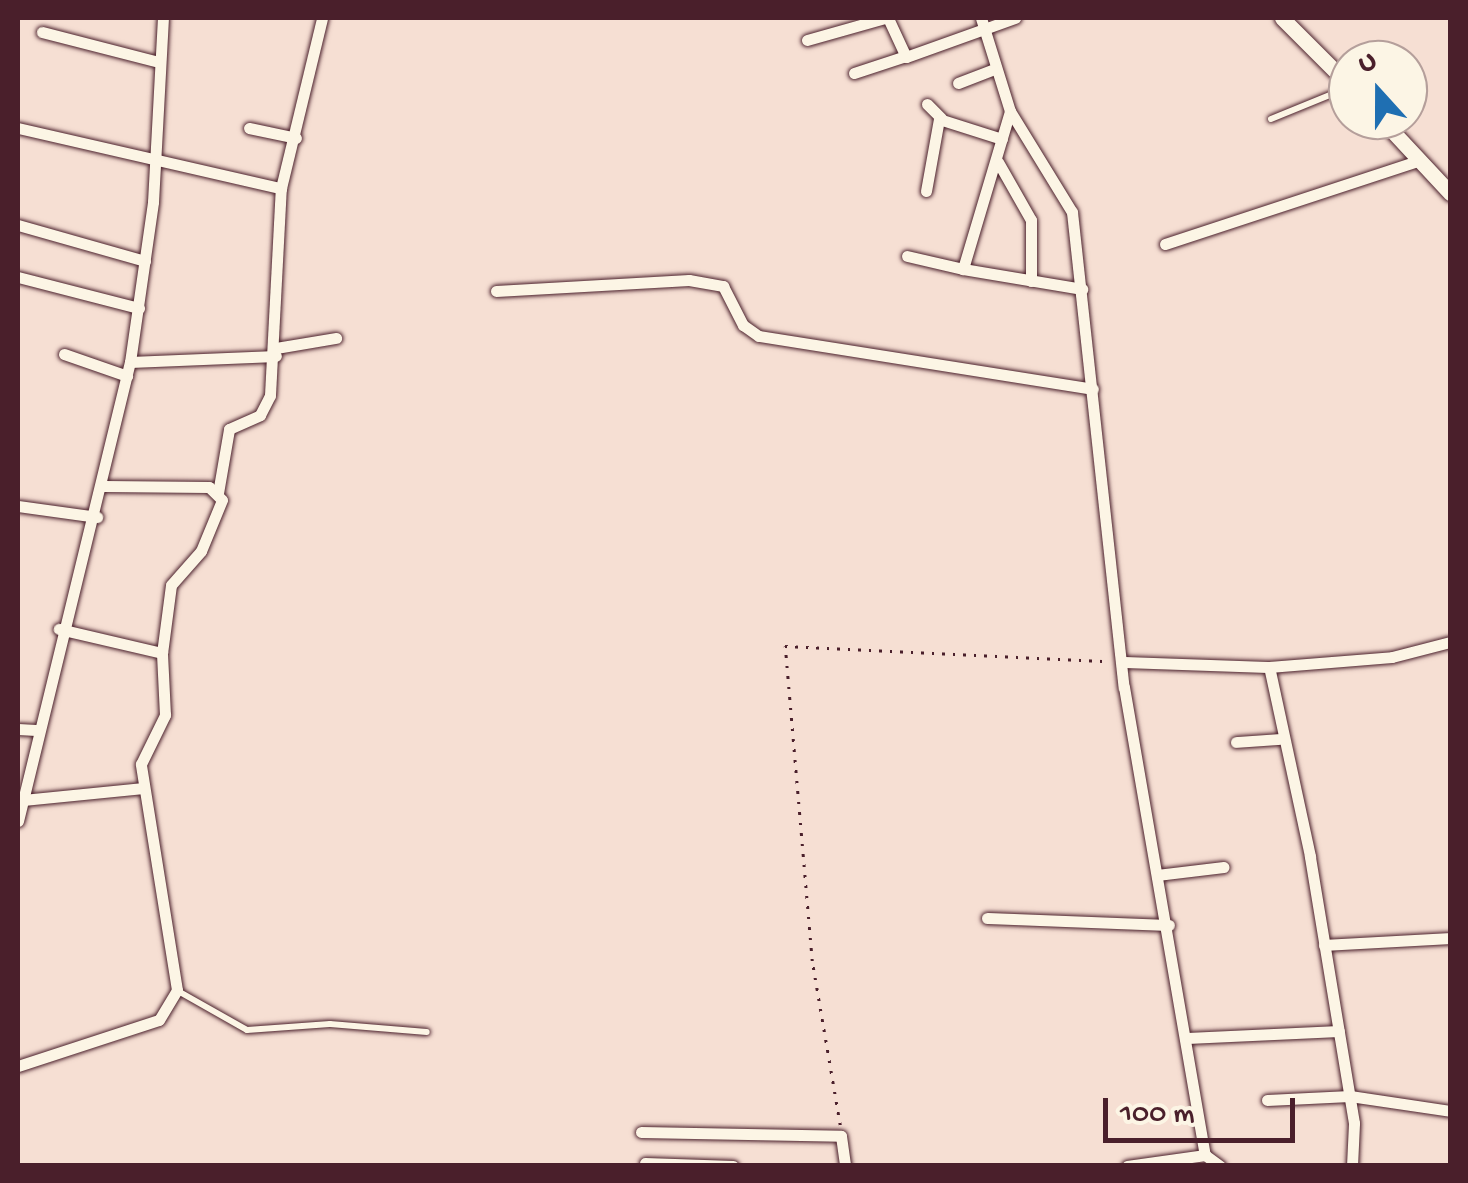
<!DOCTYPE html>
<style>
body{margin:0}
#map{position:relative;width:1468px;height:1183px;overflow:hidden;background:#f6dfd3;font-family:"Gochi Hand",sans-serif}
div>[style]{position:absolute}
[style*='--x']{left:calc(var(--x)*1px);top:calc(var(--y)*1px);width:calc(var(--w)*1px);rotate:calc(var(--a)*1deg)}
.path>*{height:2.5px;margin-top:-1.25px;transform-origin:0;background:repeating-linear-gradient(90deg,#4a1f2b 0 2.5px,transparent 0 10.5px)}
.roads{filter:drop-shadow(0 0 2px #4a1f2b) drop-shadow(0 0 2px #4a1f2b)}
.lane>*{height:6px;margin:-3px;padding:0 3px;transform-origin:3px;border-radius:3px;background:#fcf5e5}
.street>*{height:11px;margin:-5.5px;padding:0 5.5px;transform-origin:5.5px;border-radius:5.5px;background:#fcf5e5}
.secondary>*{height:15px;margin:-7.5px;padding:0 7.5px;transform-origin:7.5px;border-radius:7.5px;background:#fcf5e5}
span{translate:-50% -50%;white-space:nowrap;text-align:center;line-height:1.15;-webkit-text-stroke:9px #fcf5e5;paint-order:stroke}
.frame{position:absolute;inset:0;border:20px solid #4a1f2b;pointer-events:none}
.north{position:absolute;left:1328px;top:40px;width:100px;height:100px;box-sizing:border-box;background:#fcf5e5;border:2px solid #b59f9b;border-radius:50%;rotate:339deg;font-size:28px;font-weight:700;line-height:40px;text-align:center;color:#4a1f2b}
.north::after{content:'';display:block;margin:auto;width:35px;height:45px;background:#1f6fb2;clip-path:polygon(50% 0,100% 100%,50% 72%,0 100%)}
.scale{position:absolute;left:1103px;top:1098px;width:192px;height:45px;box-sizing:border-box;border:5px solid #4a1f2b;border-top:0;padding-left:12px;font-size:30px;line-height:35px;white-space:nowrap;color:#4a1f2b;-webkit-text-stroke:8px #fcf5e5;paint-order:stroke}
</style>
<div id="map">
<div class="path">
<i style="--x:840;--y:1125;--w:166;--a:-99.7"></i>
<i style="--x:812;--y:961;--w:316;--a:-94.9"></i>
<i style="--x:785;--y:646;--w:323;--a:2.7"></i>
</div>
<div class="roads">
<div class="lane">
<i style="--x:1271;--y:119;--w:82;--a:-22.2"></i>
<i style="--x:178;--y:991;--w:79;--a:29.5"></i>
<i style="--x:247;--y:1030;--w:83;--a:-4.1"></i>
<i style="--x:330;--y:1024;--w:97;--a:4.7"></i>
</div>
<div class="street">
<i style="--x:888;--y:18;--w:43;--a:65.2"></i>
<i style="--x:906;--y:57;--w:116;--a:-19.7"></i>
<i style="--x:981;--y:18;--w:97;--a:72.7"></i>
<i style="--x:1010;--y:111;--w:119;--a:58.5"></i>
<i style="--x:1072;--y:212;--w:478;--a:83.8"></i>
<i style="--x:1124;--y:687;--w:475;--a:80.2"></i>
<i style="--x:42;--y:32;--w:121;--a:14.4"></i>
<i style="--x:807;--y:40;--w:81;--a:-15.8"></i>
<i style="--x:854;--y:73;--w:52;--a:-18.1"></i>
<i style="--x:958;--y:83;--w:40;--a:-21"></i>
<i style="--x:927;--y:104;--w:20;--a:45"></i>
<i style="--x:1010;--y:111;--w:165;--a:106.6"></i>
<i style="--x:963;--y:269;--w:121;--a:9.5"></i>
<i style="--x:18;--y:128;--w:270;--a:12.9"></i>
<i style="--x:249;--y:128;--w:48;--a:12"></i>
<i style="--x:998;--y:162;--w:67;--a:60.4"></i>
<i style="--x:1031;--y:220;--w:61;--a:90"></i>
<i style="--x:926;--y:191;--w:73;--a:-79.8"></i>
<i style="--x:939;--y:119;--w:66;--a:17.6"></i>
<i style="--x:18;--y:225;--w:132;--a:15.8"></i>
<i style="--x:1165;--y:244;--w:269;--a:-18.2"></i>
<i style="--x:907;--y:256;--w:57;--a:13.1"></i>
<i style="--x:18;--y:277;--w:125;--a:14.4"></i>
<i style="--x:496;--y:291;--w:193;--a:-3.3"></i>
<i style="--x:689;--y:280;--w:35;--a:10"></i>
<i style="--x:723;--y:286;--w:44;--a:62.9"></i>
<i style="--x:743;--y:325;--w:19;--a:35"></i>
<i style="--x:759;--y:336;--w:338;--a:9"></i>
<i style="--x:276;--y:348;--w:61;--a:-9.5"></i>
<i style="--x:64;--y:354;--w:67;--a:19.2"></i>
<i style="--x:130;--y:362;--w:146;--a:-2.4"></i>
<i style="--x:104;--y:486;--w:105;--a:0.5"></i>
<i style="--x:209;--y:487;--w:18;--a:45"></i>
<i style="--x:222;--y:500;--w:55;--a:112.4"></i>
<i style="--x:201;--y:551;--w:45;--a:131.4"></i>
<i style="--x:171;--y:585;--w:69;--a:97.5"></i>
<i style="--x:218;--y:493;--w:65;--a:-80.2"></i>
<i style="--x:229;--y:429;--w:34;--a:-24"></i>
<i style="--x:260;--y:415;--w:22;--a:-63"></i>
<i style="--x:270;--y:395;--w:207;--a:-87"></i>
<i style="--x:281;--y:188;--w:175;--a:-76.4"></i>
<i style="--x:18;--y:506;--w:80;--a:7.9"></i>
<i style="--x:1123;--y:662;--w:146;--a:2"></i>
<i style="--x:18;--y:729;--w:18;--a:3"></i>
<i style="--x:1236;--y:742;--w:43;--a:-4"></i>
<i style="--x:23;--y:800;--w:121;--a:-5.7"></i>
<i style="--x:18;--y:821;--w:472;--a:-76.3"></i>
<i style="--x:130;--y:362;--w:162;--a:-81.8"></i>
<i style="--x:153;--y:202;--w:184;--a:-86.9"></i>
<i style="--x:1157;--y:875;--w:67;--a:-6.8"></i>
<i style="--x:987;--y:918;--w:182;--a:2.2"></i>
<i style="--x:1324;--y:945;--w:126;--a:-3.2"></i>
<i style="--x:1187;--y:1038;--w:152;--a:-2.6"></i>
<i style="--x:18;--y:1066;--w:148;--a:-18.1"></i>
<i style="--x:159;--y:1020;--w:35;--a:-59"></i>
<i style="--x:177;--y:990;--w:229;--a:-99.1"></i>
<i style="--x:141;--y:764;--w:55;--a:-63.9"></i>
<i style="--x:165;--y:715;--w:62;--a:-92.8"></i>
<i style="--x:162;--y:653;--w:106;--a:-166.9"></i>
<i style="--x:1267;--y:1100;--w:83;--a:-2.8"></i>
<i style="--x:1350;--y:1096;--w:101;--a:8.5"></i>
<i style="--x:641;--y:1132;--w:200;--a:1.1"></i>
<i style="--x:841;--y:1136;--w:30;--a:82"></i>
<i style="--x:645;--y:1163;--w:88;--a:2"></i>
<i style="--x:1127;--y:1166;--w:79;--a:-8"></i>
<i style="--x:1205;--y:1155;--w:19;--a:36"></i>
<i style="--x:1352;--y:1166;--w:43;--a:-87.3"></i>
<i style="--x:1354;--y:1123;--w:271;--a:-99.4"></i>
<i style="--x:1310;--y:856;--w:193;--a:-102.2"></i>
<i style="--x:1269;--y:667;--w:123;--a:-4.6"></i>
<i style="--x:1392;--y:657;--w:60;--a:-14.5"></i>
</div>
<div class="secondary">
<i style="--x:1282;--y:18;--w:93;--a:45"></i>
<i style="--x:1382;--y:120;--w:100;--a:47"></i>
</div>
</div>
<div class="frame"></div>
<div class="north">U</div>
<div class="scale">100 m</div>
</div>
